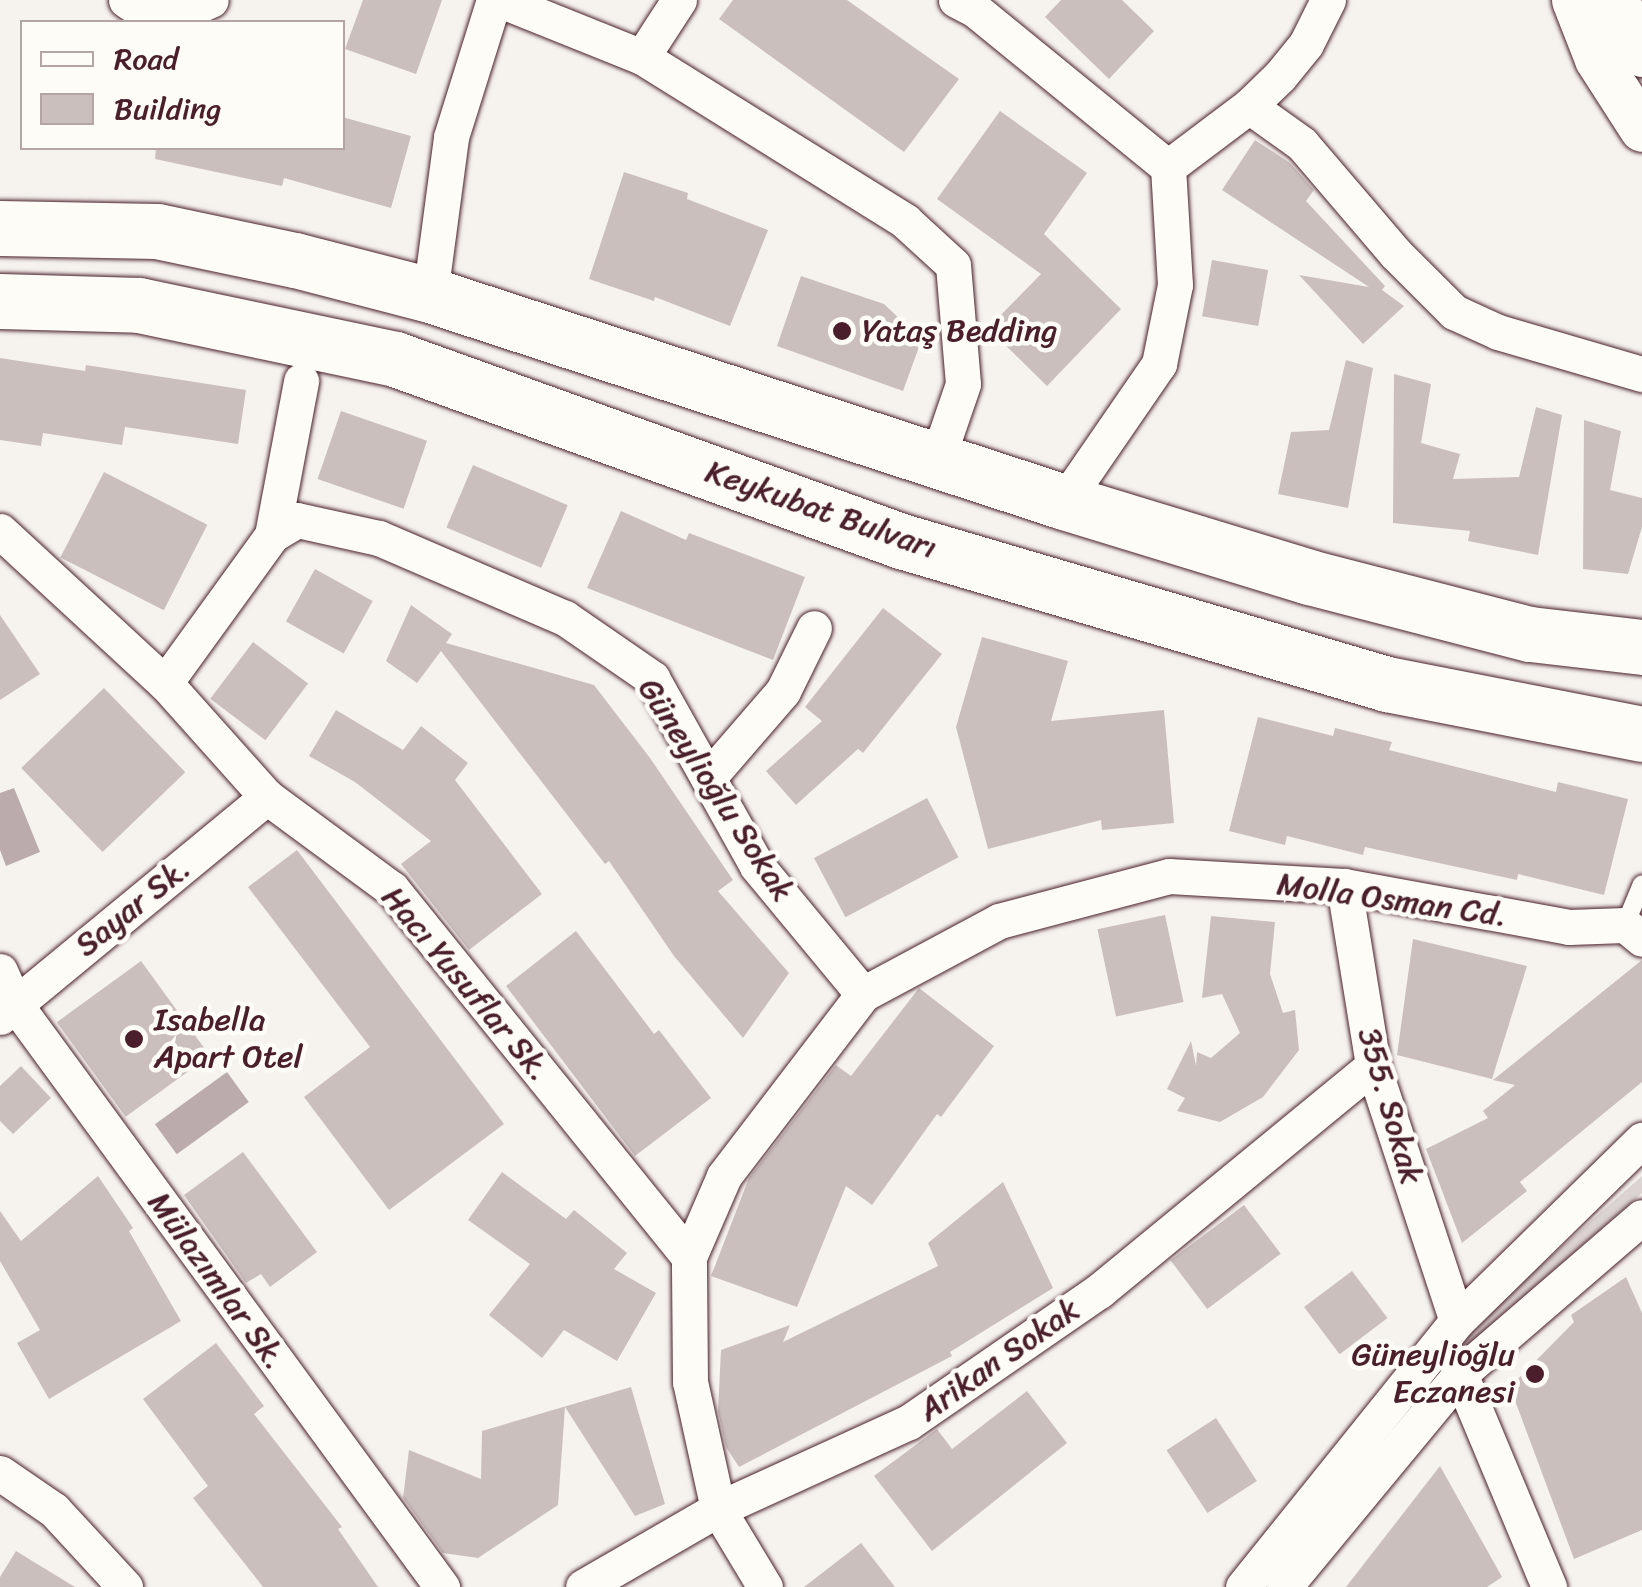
<!DOCTYPE html>
<meta charset="utf-8">
<style>
body{margin:0}
#map{position:relative;width:1642px;height:1587px;overflow:hidden;background:#f6f3ef;font-family:Sriracha,sans-serif}
div>[style]{position:absolute}
[style*='--x']{left:calc(var(--x)*1px);top:calc(var(--y)*1px);width:calc(var(--w)*1px);rotate:calc(var(--a)*1deg)}
.green>*{inset:0;background:#dcd4d2}
.water>*{inset:0;background:#bbabac;transform-origin:0 0}
.building>*{inset:0;background:#cbbfbe;transform-origin:0 0}
.roads{filter:drop-shadow(0 0 2px #4a1f2b) drop-shadow(0 0 2px #4a1f2b)}
.service>*{height:18px;margin:-9px;padding:0 9px;transform-origin:9px;border-radius:9px;background:#fdfcf7}
.minor>*{height:35px;margin:-17.5px;padding:0 17.5px;transform-origin:17.5px;border-radius:17.5px;background:#fdfcf7}
.tertiary>*{height:45px;margin:-22.5px;padding:0 22.5px;transform-origin:22.5px;border-radius:22.5px;background:#fdfcf7}
.trunk>*{height:55px;margin:-27.5px;padding:0 27.5px;transform-origin:27.5px;border-radius:27.5px;background:#fdfcf7}
.dots>*{width:28px;height:28px;translate:-50% -50%;box-sizing:border-box;border:5px solid #fdfcf7;border-radius:50%}
span{translate:-50% -50%;white-space:nowrap;text-align:center;line-height:1.15;-webkit-text-stroke:9px #fdfcf7;paint-order:stroke}
.poi-label{font-size:32px;color:#4a1f2b}
.left{translate:0 -50%;text-align:left}
.right{translate:-100% -50%;text-align:right}
.street-label{font-size:32px;color:#4a1f2b}
.legend{position:absolute;left:20px;top:20px;width:325px;height:130px;box-sizing:border-box;background:#fdfcf7;border:2px solid #b5a4a5;margin:0;padding:12px 18px;list-style:none;font-size:30px;color:#4a1f2b}
.legend li{display:flex;align-items:center;gap:20px;height:50px}
.legend b{width:50px;border:2px solid #b5a4a5}
</style>
<div id="map">
<div class="green">
<i style="clip-path:polygon(1642px 1176px,1642px 1193px,1471px 1343px,1268px 1587px,1255px 1587px,1464px 1333px)"></i>
</div>
<div class="water">
<i style="clip-path:polygon(14px 788px,40px 852px,6px 866px,0 850px,0 793px)"></i>
<i style="left:227px;top:1072px;width:37px;height:89px;rotate:54deg"></i>
</div>
<div class="building">
<i style="clip-path:polygon(363px 0,442px 0,416px 74px,345px 49px)"></i>
<i style="clip-path:polygon(733px 0,847px 0,959px 79px,904px 152px,719px 19px)"></i>
<i style="clip-path:polygon(1061px 0,1122px 0,1154px 31px,1109px 79px,1045px 17px)"></i>
<i style="clip-path:polygon(1000px 111px,1087px 173px,1044px 234px,1121px 309px,1047px 386px,988px 328px,1041px 274px,937px 199px)"></i>
<i style="clip-path:polygon(342px 117px,411px 136px,391px 208px,284px 178px,282px 186px,155px 159px,156px 148px,342px 148px)"></i>
<i style="clip-path:polygon(1255px 140px,1290px 163px,1314px 190px,1306px 201px,1385px 286px,1382px 290px,1404px 306px,1363px 344px,1299px 275px,1369px 287px,1222px 190px)"></i>
<i style="clip-path:polygon(624px 172px,688px 193px,687px 199px,768px 230px,730px 326px,655px 297px,654px 301px,589px 279px)"></i>
<i style="left:1212px;top:260px;width:57px;height:57px;rotate:10deg"></i>
<i style="clip-path:polygon(801px 276px,884px 304px,904px 323px,899px 338px,919px 347px,903px 391px,777px 346px)"></i>
<i style="clip-path:polygon(0 358px,85px 371px,86px 365px,246px 390px,238px 444px,125px 427px,122px 445px,43px 433px,41px 446px,0 440px)"></i>
<i style="clip-path:polygon(1346px 360px,1373px 368px,1348px 508px,1278px 494px,1291px 432px,1329px 430px)"></i>
<i style="clip-path:polygon(1394px 374px,1431px 384px,1421px 443px,1460px 454px,1453px 479px,1519px 477px,1536px 407px,1562px 415px,1538px 555px,1468px 541px,1470px 531px,1393px 523px)"></i>
<i style="left:341px;top:411px;width:91px;height:72px;rotate:19deg"></i>
<i style="clip-path:polygon(1584px 420px,1621px 431px,1610px 490px,1642px 498px,1642px 527px,1628px 574px,1583px 569px)"></i>
<i style="left:473px;top:465px;width:103px;height:68px;rotate:23deg"></i>
<i style="left:104px;top:472px;width:116px;height:96px;rotate:27deg"></i>
<i style="clip-path:polygon(621px 511px,686px 540px,689px 533px,805px 577px,773px 660px,587px 588px)"></i>
<i style="left:315px;top:569px;width:66px;height:60px;rotate:29deg"></i>
<i style="clip-path:polygon(411px 605px,452px 634px,446px 643px,594px 685px,650px 758px,733px 880px,718px 891px,789px 973px,743px 1038px,674px 956px,609px 861px,605px 864px,441px 651px,417px 683px,386px 661px)"></i>
<i style="clip-path:polygon(883px 608px,942px 654px,863px 753px,858px 749px,796px 805px,766px 771px,822px 721px,805px 707px)"></i>
<i style="clip-path:polygon(0 615px,40px 674px,0 700px)"></i>
<i style="clip-path:polygon(982px 637px,1068px 661px,1051px 721px,1164px 710px,1174px 823px,1102px 830px,1101px 820px,988px 849px,956px 727px)"></i>
<i style="left:253px;top:642px;width:69px;height:71px;rotate:37deg"></i>
<i style="left:104px;top:688px;width:117px;height:115px;rotate:46deg"></i>
<i style="clip-path:polygon(336px 710px,403px 750px,421px 726px,468px 763px,455px 780px,542px 894px,469px 950px,401px 864px,431px 841px,355px 782px,309px 756px)"></i>
<i style="clip-path:polygon(1258px 717px,1333px 736px,1335px 728px,1392px 742px,1389px 750px,1556px 792px,1558px 782px,1628px 799px,1604px 895px,1518px 874px,1517px 880px,1365px 847px,1363px 855px,1287px 836px,1285px 845px,1229px 831px)"></i>
<i style="left:927px;top:798px;width:67px;height:128px;rotate:62deg"></i>
<i style="clip-path:polygon(297px 850px,504px 1124px,389px 1210px,304px 1097px,370px 1047px,248px 887px)"></i>
<i style="left:1165px;top:915px;width:89px;height:69px;rotate:78deg"></i>
<i style="clip-path:polygon(1211px 916px,1275px 922px,1270px 974px,1283px 1013px,1295px 1010px,1299px 1050px,1263px 1097px,1220px 1122px,1177px 1111px,1185px 1098px,1167px 1089px,1191px 1041px,1196px 1066px,1197px 1052px,1211px 1058px,1240px 1033px,1222px 994px,1202px 998px)"></i>
<i style="clip-path:polygon(576px 931px,654px 1034px,659px 1030px,711px 1098px,635px 1156px,506px 986px)"></i>
<i style="clip-path:polygon(1413px 939px,1527px 966px,1492px 1079px,1397px 1055px)"></i>
<i style="clip-path:polygon(1642px 960px,1642px 1082px,1520px 1182px,1527px 1191px,1462px 1243px,1426px 1149px,1488px 1118px,1483px 1111px,1515px 1085px,1493px 1080px)"></i>
<i style="left:141px;top:961px;width:117px;height:104px;rotate:54deg"></i>
<i style="clip-path:polygon(919px 988px,994px 1046px,941px 1117px,937px 1114px,872px 1205px,846px 1186px,797px 1307px,711px 1276px,749px 1178px,836px 1065px,851px 1076px)"></i>
<i style="clip-path:polygon(21px 1066px,51px 1098px,13px 1134px,0 1121px,0 1086px)"></i>
<i style="clip-path:polygon(243px 1152px,317px 1252px,270px 1287px,261px 1274px,246px 1283px,184px 1195px)"></i>
<i style="clip-path:polygon(502px 1172px,566px 1219px,574px 1210px,627px 1253px,614px 1269px,656px 1293px,617px 1361px,564px 1330px,542px 1358px,489px 1315px,530px 1264px,468px 1220px)"></i>
<i style="clip-path:polygon(98px 1176px,133px 1228px,129px 1231px,181px 1321px,49px 1399px,17px 1343px,40px 1330px,0 1261px,0 1211px,21px 1241px)"></i>
<i style="clip-path:polygon(1003px 1182px,1053px 1288px,950px 1352px,952px 1356px,739px 1467px,726px 1447px,718px 1411px,721px 1350px,790px 1325px,783px 1342px,938px 1266px,928px 1243px)"></i>
<i style="left:1244px;top:1205px;width:61px;height:92px;rotate:53deg"></i>
<i style="left:1352px;top:1271px;width:59px;height:60px;rotate:53deg"></i>
<i style="clip-path:polygon(1626px 1277px,1642px 1313px,1642px 1530px,1574px 1559px,1510px 1387px,1574px 1322px,1571px 1315px)"></i>
<i style="clip-path:polygon(216px 1343px,264px 1406px,254px 1414px,342px 1527px,338px 1529px,378px 1587px,263px 1587px,193px 1498px,208px 1486px,143px 1399px)"></i>
<i style="clip-path:polygon(631px 1387px,665px 1504px,635px 1516px,565px 1407px,558px 1505px,478px 1558px,443px 1553px,403px 1498px,409px 1450px,481px 1479px,482px 1431px)"></i>
<i style="clip-path:polygon(1027px 1391px,1067px 1443px,932px 1551px,874px 1476px,937px 1429px,952px 1449px)"></i>
<i style="left:1216px;top:1418px;width:75px;height:59px;rotate:57deg"></i>
<i style="clip-path:polygon(1440px 1466px,1502px 1577px,1487px 1587px,1346px 1587px)"></i>
<i style="clip-path:polygon(861px 1543px,895px 1587px,804px 1587px)"></i>
<i style="clip-path:polygon(16px 1551px,75px 1587px,0 1587px,0 1577px)"></i>
</div>
<div class="roads">
<div class="service">
<i style="--x:1625;--y:925;--w:44;--a:-67.5"></i>
</div>
<div class="minor">
<i style="--x:126;--y:0;--w:27;--a:34"></i>
<i style="--x:148;--y:15;--w:27;--a:2"></i>
<i style="--x:175;--y:16;--w:39;--a:-24"></i>
<i style="--x:500;--y:0;--w:153;--a:21.9"></i>
<i style="--x:679;--y:0;--w:68;--a:123"></i>
<i style="--x:642;--y:57;--w:310;--a:31.9"></i>
<i style="--x:905;--y:221;--w:65;--a:42.5"></i>
<i style="--x:953;--y:265;--w:119;--a:85.2"></i>
<i style="--x:963;--y:384;--w:77;--a:108.9"></i>
<i style="--x:956;--y:0;--w:20;--a:27"></i>
<i style="--x:974;--y:9;--w:250;--a:39.2"></i>
<i style="--x:1249;--y:106;--w:65;--a:35.6"></i>
<i style="--x:1302;--y:144;--w:145;--a:49.5"></i>
<i style="--x:1396;--y:254;--w:82;--a:45"></i>
<i style="--x:1454;--y:312;--w:48;--a:24.4"></i>
<i style="--x:1498;--y:332;--w:150;--a:16.3"></i>
<i style="--x:430;--y:295;--w:159;--a:-82.4"></i>
<i style="--x:451;--y:137;--w:144;--a:-72.6"></i>
<i style="--x:1064;--y:502;--w:168;--a:-55.5"></i>
<i style="--x:1159;--y:364;--w:81;--a:-78.6"></i>
<i style="--x:1175;--y:285;--w:118;--a:-93.4"></i>
<i style="--x:1168;--y:167;--w:101;--a:-37"></i>
<i style="--x:1249;--y:106;--w:43;--a:-44.1"></i>
<i style="--x:1280;--y:76;--w:41;--a:-50.9"></i>
<i style="--x:1306;--y:44;--w:49;--a:-63.4"></i>
<i style="--x:0;--y:531;--w:224;--a:42.7"></i>
<i style="--x:165;--y:683;--w:153;--a:48.2"></i>
<i style="--x:267;--y:797;--w:155;--a:36.4"></i>
<i style="--x:392;--y:889;--w:473;--a:51.1"></i>
<i style="--x:272;--y:535;--w:157;--a:-79.3"></i>
<i style="--x:165;--y:683;--w:183;--a:-54.1"></i>
<i style="--x:272;--y:535;--w:29;--a:-31"></i>
<i style="--x:297;--y:520;--w:84;--a:12.4"></i>
<i style="--x:379;--y:538;--w:202;--a:23.3"></i>
<i style="--x:565;--y:618;--w:106;--a:34.6"></i>
<i style="--x:652;--y:678;--w:215;--a:60.8"></i>
<i style="--x:757;--y:866;--w:166;--a:50.4"></i>
<i style="--x:708;--y:778;--w:115;--a:-49.2"></i>
<i style="--x:783;--y:691;--w:70;--a:-63.8"></i>
<i style="--x:1344;--y:886;--w:182;--a:80.8"></i>
<i style="--x:1373;--y:1066;--w:268;--a:71.8"></i>
<i style="--x:0;--y:971;--w:36;--a:66"></i>
<i style="--x:15;--y:1004;--w:723;--a:53.78"></i>
<i style="--x:0;--y:1017;--w:346;--a:-39.5"></i>
<i style="--x:1460;--y:1374;--w:231;--a:67.3"></i>
<i style="--x:0;--y:1473;--w:65;--a:34.4"></i>
<i style="--x:54;--y:1510;--w:105;--a:47.3"></i>
<i style="--x:583;--y:1587;--w:156;--a:-30"></i>
<i style="--x:718;--y:1509;--w:210;--a:-24.5"></i>
<i style="--x:909;--y:1422;--w:231;--a:-34.6"></i>
<i style="--x:1099;--y:1291;--w:355;--a:-39.4"></i>
<i style="--x:765;--y:1587;--w:91;--a:-121.1"></i>
<i style="--x:718;--y:1509;--w:130;--a:-102.4"></i>
<i style="--x:690;--y:1382;--w:125;--a:-90.5"></i>
<i style="--x:689;--y:1257;--w:88;--a:-66.6"></i>
<i style="--x:724;--y:1176;--w:229;--a:-52.6"></i>
<i style="--x:863;--y:994;--w:154;--a:-28.2"></i>
<i style="--x:999;--y:921;--w:176;--a:-14.8"></i>
<i style="--x:1169;--y:876;--w:175;--a:3.3"></i>
<i style="--x:1344;--y:886;--w:229;--a:10.3"></i>
<i style="--x:1569;--y:927;--w:56;--a:-2"></i>
<i style="--x:1625;--y:925;--w:22;--a:39"></i>
<i style="--x:1243;--y:1587;--w:341;--a:-51.2"></i>
<i style="--x:1457;--y:1321;--w:259;--a:-44.4"></i>
<i style="--x:1284;--y:1587;--w:276;--a:-50.4"></i>
<i style="--x:1460;--y:1374;--w:240;--a:-40.8"></i>
</div>
<div class="tertiary">
<i style="--x:1574;--y:0;--w:63;--a:68.7"></i>
<i style="--x:1597;--y:59;--w:83;--a:57.3"></i>
<i style="--x:1616;--y:0;--w:60;--a:64.3"></i>
</div>
<div class="trunk">
<i style="--x:0;--y:228;--w:157;--a:1.1"></i>
<i style="--x:157;--y:231;--w:141;--a:11.9"></i>
<i style="--x:295;--y:260;--w:139;--a:14.5"></i>
<i style="--x:430;--y:295;--w:667;--a:18.08"></i>
<i style="--x:1064;--y:502;--w:256;--a:17"></i>
<i style="--x:1309;--y:577;--w:228;--a:14.5"></i>
<i style="--x:1530;--y:634;--w:113;--a:6.6"></i>
<i style="--x:0;--y:301;--w:139;--a:1.6"></i>
<i style="--x:139;--y:305;--w:262;--a:11.9"></i>
<i style="--x:395;--y:359;--w:538;--a:19.78"></i>
<i style="--x:901;--y:541;--w:507;--a:16.4"></i>
<i style="--x:1387;--y:684;--w:260;--a:11.1"></i>
</div>
</div>
<div class="dots">
<i style="left:842px;top:331px;background:#4a1f2b"></i>
<i style="left:134px;top:1039px;background:#4a1f2b"></i>
<i style="left:1535px;top:1374px;background:#4a1f2b"></i>
</div>
<div class="poi-label">
<span class="left" style="left:862px;top:331px">Yataş Bedding</span>
<span class="left" style="left:154px;top:1039px">Isabella<br>Apart Otel</span>
<span class="right" style="left:1515px;top:1374px">Güneylioğlu<br>Eczanesi</span>
</div>
<div class="street-label">
<span style="left:821px;top:510px;rotate:19deg">Keykubat Bulvarı</span>
<span style="left:716px;top:790px;rotate:57deg">Güneylioğlu Sokak</span>
<span style="left:1392px;top:900px;rotate:8deg">Molla Osman Cd.</span>
<span style="left:133px;top:907px;rotate:-39deg">Sayar Sk.</span>
<span style="left:466px;top:984px;rotate:50deg">Hacı Yusuflar Sk.</span>
<span style="left:1390px;top:1106px;rotate:74deg">355. Sokak</span>
<span style="left:217px;top:1281px;rotate:54deg">Mülazımlar Sk.</span>
<span style="left:999px;top:1360px;rotate:-35deg">Arikan Sokak</span>
</div>
<ul class="legend">
<li><b style="height:12px;background:#fdfcf7"></b>Road</li>
<li><b style="height:28px;background:#cbbfbe"></b>Building</li>
</ul>
</div>
